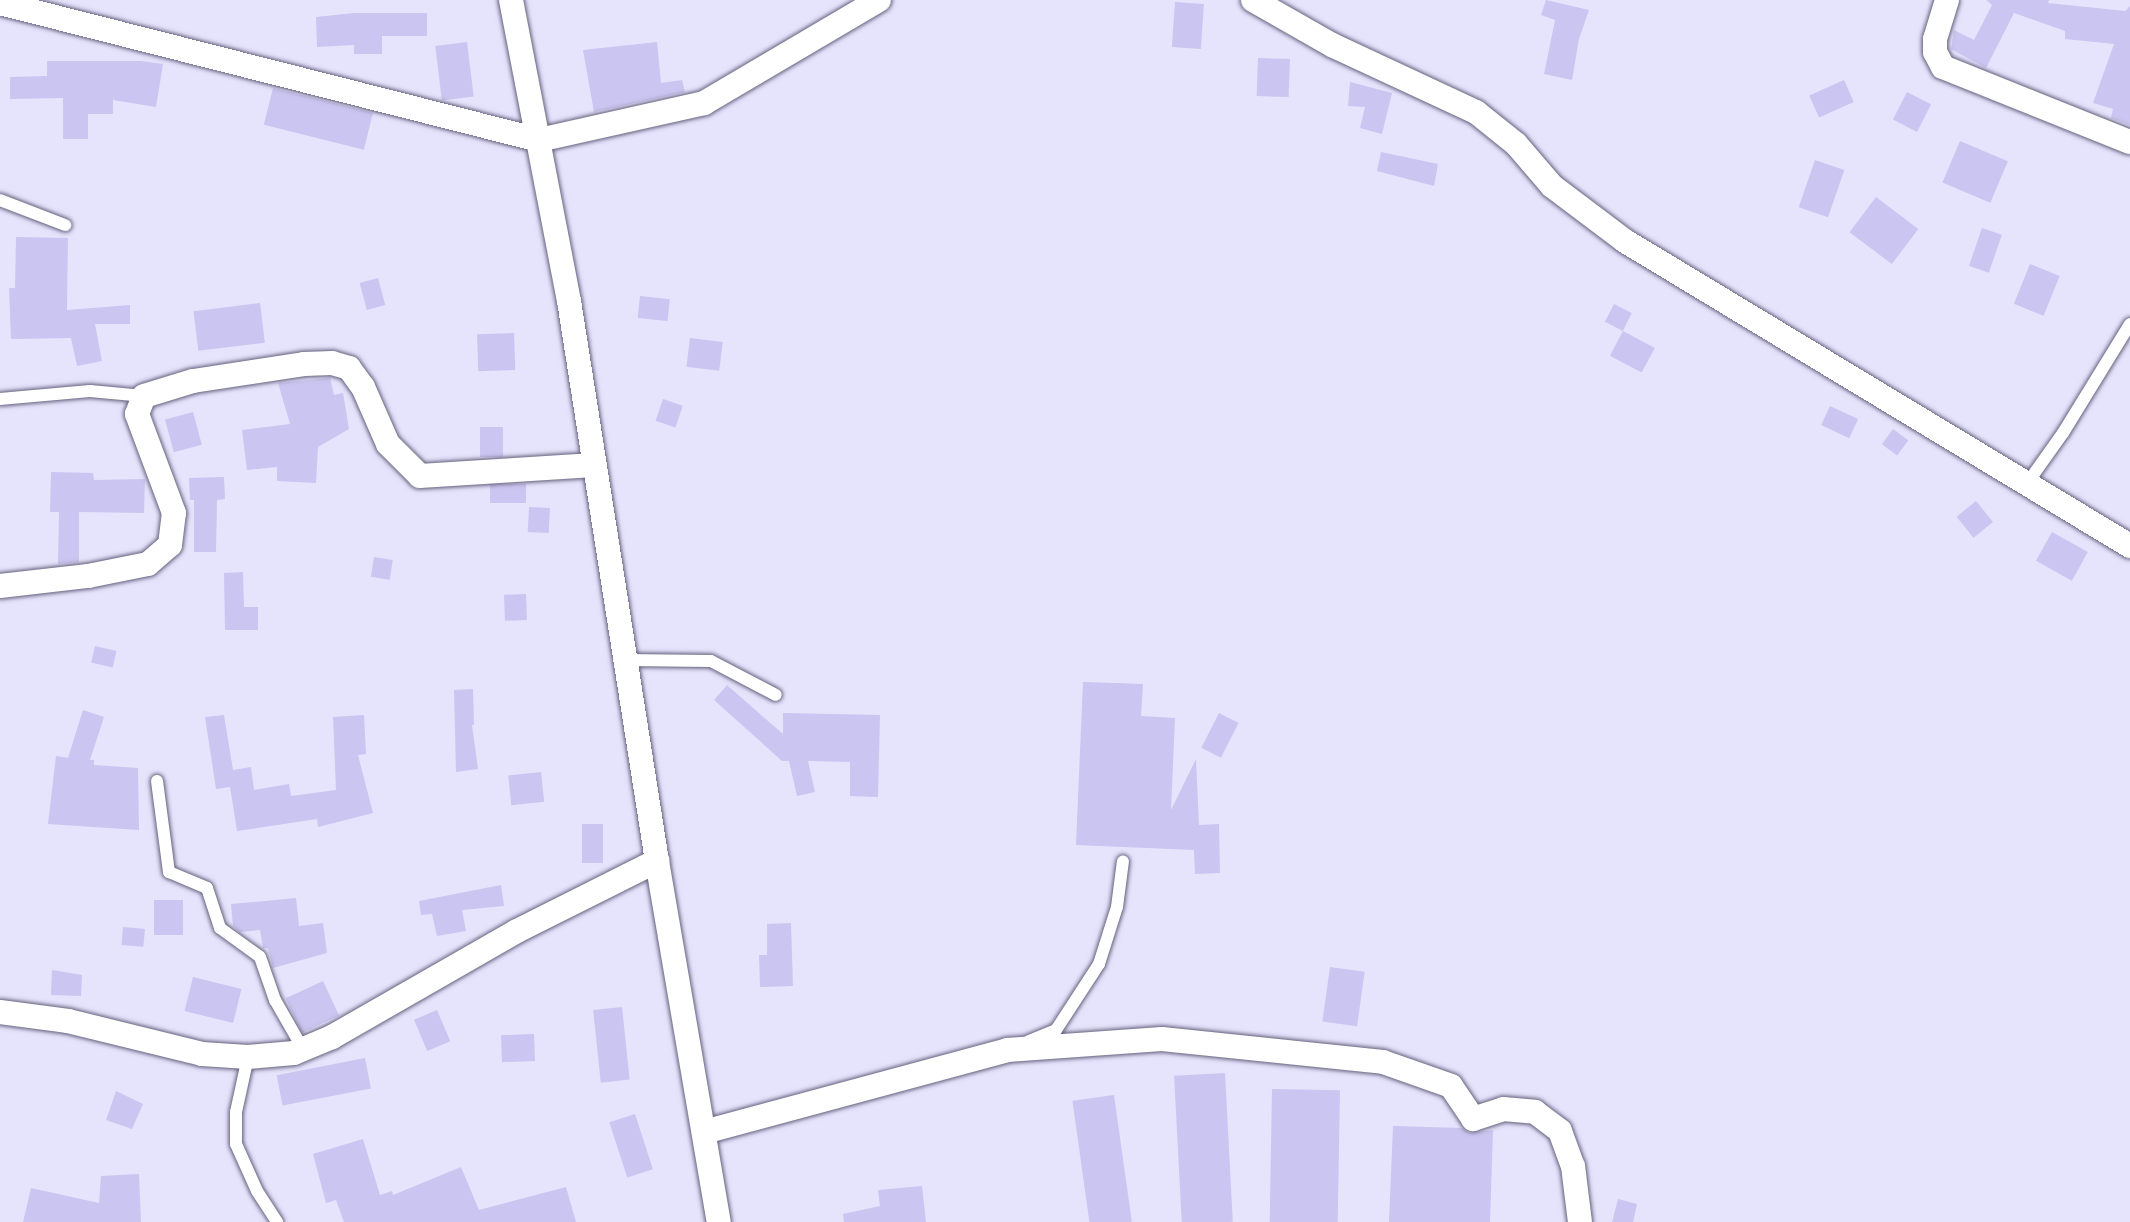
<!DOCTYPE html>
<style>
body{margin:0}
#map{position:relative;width:2130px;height:1222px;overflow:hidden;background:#e6e3fd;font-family:"Playfair Display",serif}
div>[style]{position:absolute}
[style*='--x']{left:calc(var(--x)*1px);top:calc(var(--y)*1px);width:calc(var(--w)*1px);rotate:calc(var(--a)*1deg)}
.building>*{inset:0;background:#cbc5f1;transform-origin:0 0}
.roads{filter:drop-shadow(0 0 2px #65617d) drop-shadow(0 0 2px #65617d)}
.lane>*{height:12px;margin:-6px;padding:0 6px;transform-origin:6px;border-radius:6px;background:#fff}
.street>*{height:24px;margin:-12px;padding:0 12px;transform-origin:12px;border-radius:12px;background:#fff}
span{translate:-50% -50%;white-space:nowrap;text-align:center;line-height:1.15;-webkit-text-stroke:8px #e6e3fd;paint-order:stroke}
</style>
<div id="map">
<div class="building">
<i style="clip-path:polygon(1546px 0,1589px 10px,1579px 39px,1572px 80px,1544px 74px,1555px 20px,1541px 15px)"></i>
<i style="clip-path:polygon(1986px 0,2049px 0,2048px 3px,2125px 11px,2130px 6px,2130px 125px,2111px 118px,2113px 109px,2093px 103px,2114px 44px,2065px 39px,2065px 31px,2014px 13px,1986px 68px,1951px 49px,1954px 30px,1974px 40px,1992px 5px)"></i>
<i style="left:1175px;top:2px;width:29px;height:45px;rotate:4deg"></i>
<i style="clip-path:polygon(354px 13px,427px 13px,427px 36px,382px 36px,382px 54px,354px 54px,354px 45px,317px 47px,316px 17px)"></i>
<i style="left:467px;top:42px;width:55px;height:32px;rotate:83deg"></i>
<i style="clip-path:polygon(657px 42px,661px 83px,682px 80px,685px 92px,594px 112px,583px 50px)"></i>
<i style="left:1258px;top:58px;width:32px;height:38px;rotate:2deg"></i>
<i style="clip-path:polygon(47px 61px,141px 61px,163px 64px,156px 107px,113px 100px,113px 114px,88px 114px,88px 139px,63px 139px,63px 98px,10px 99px,10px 77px,47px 76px)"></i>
<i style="left:1844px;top:80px;width:24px;height:38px;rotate:66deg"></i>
<i style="clip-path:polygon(1350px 82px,1392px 93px,1382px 134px,1360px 128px,1365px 107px,1348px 106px)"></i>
<i style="left:273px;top:88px;width:103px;height:38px;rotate:14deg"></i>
<i style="left:1907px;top:92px;width:27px;height:31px;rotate:27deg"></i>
<i style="left:1960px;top:141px;width:52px;height:45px;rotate:23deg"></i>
<i style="clip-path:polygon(1381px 152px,1438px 164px,1434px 186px,1377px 171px)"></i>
<i style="left:1815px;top:160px;width:31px;height:50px;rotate:19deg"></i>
<i style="left:1876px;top:197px;width:53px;height:44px;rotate:37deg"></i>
<i style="left:1982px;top:228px;width:21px;height:40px;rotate:19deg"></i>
<i style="clip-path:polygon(16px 237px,68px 238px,67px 310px,130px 305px,130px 324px,95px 324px,102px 361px,77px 366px,71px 338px,11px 339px,9px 288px,15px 288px)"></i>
<i style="left:2030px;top:264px;width:32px;height:43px;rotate:22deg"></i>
<i style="left:378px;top:278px;width:28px;height:19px;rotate:75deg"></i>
<i style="left:640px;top:296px;width:30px;height:22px;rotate:6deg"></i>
<i style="left:260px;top:303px;width:40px;height:67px;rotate:83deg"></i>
<i style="left:1614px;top:304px;width:20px;height:20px;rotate:27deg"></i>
<i style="left:1623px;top:331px;width:36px;height:28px;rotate:28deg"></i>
<i style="left:514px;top:333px;width:37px;height:37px;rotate:88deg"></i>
<i style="left:690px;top:338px;width:33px;height:29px;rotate:7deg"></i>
<i style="clip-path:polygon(330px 378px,334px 395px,343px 393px,349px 429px,318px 447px,316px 483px,277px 481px,277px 467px,247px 470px,242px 430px,290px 424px,278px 383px)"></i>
<i style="left:663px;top:399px;width:21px;height:23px;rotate:19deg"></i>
<i style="left:1830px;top:406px;width:31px;height:21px;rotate:25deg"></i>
<i style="left:193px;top:412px;width:34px;height:29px;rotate:75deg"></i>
<i style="left:480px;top:427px;width:23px;height:30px"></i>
<i style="left:1893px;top:429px;width:19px;height:19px;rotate:36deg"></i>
<i style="clip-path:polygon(51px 472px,93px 473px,94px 480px,145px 479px,144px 513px,79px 512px,79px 562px,58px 564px,59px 512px,50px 512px)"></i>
<i style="clip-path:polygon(224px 477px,225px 499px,217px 500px,216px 552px,194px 552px,194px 500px,190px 500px,189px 478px)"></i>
<i style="left:526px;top:484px;width:19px;height:36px;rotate:90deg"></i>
<i style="left:1976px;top:501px;width:27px;height:25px;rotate:51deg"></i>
<i style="left:529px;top:507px;width:21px;height:25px;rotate:3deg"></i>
<i style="left:2052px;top:532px;width:41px;height:33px;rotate:29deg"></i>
<i style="left:374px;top:557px;width:19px;height:20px;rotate:9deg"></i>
<i style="clip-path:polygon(243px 572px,244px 607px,258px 607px,258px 630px,225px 630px,224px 573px)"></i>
<i style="left:526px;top:594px;width:26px;height:22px;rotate:88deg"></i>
<i style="left:95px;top:646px;width:22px;height:17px;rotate:13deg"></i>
<i style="clip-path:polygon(1083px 682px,1143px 684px,1141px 716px,1175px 718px,1171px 810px,1196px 759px,1199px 825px,1219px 824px,1220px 873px,1195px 874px,1194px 850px,1076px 845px)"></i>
<i style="clip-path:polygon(727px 685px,783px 734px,783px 713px,880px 715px,878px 797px,850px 796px,850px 762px,808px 761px,815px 792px,797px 796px,789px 761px,782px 761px,714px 700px)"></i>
<i style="clip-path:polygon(473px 689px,474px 725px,472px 725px,478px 769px,456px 772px,454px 690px)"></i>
<i style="clip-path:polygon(83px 710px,104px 717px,90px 760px,94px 760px,94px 765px,138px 768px,139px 830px,48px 824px,56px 756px,68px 758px)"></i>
<i style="left:1219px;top:713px;width:22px;height:39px;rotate:27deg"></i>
<i style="clip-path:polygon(224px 715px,233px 770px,251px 767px,254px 790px,289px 784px,291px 796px,336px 790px,333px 717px,364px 715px,366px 754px,358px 755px,373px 813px,318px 827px,317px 819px,237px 831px,230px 787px,216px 789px,205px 717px)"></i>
<i style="left:541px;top:772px;width:30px;height:33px;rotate:84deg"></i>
<i style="left:603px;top:824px;width:39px;height:21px;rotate:90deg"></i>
<i style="clip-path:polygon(501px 885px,504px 906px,462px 910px,466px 931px,437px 936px,432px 914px,421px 915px,419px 901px)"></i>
<i style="clip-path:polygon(296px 898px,299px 926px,323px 923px,327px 953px,273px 968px,268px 948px,263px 948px,260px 930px,240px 932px,233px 926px,231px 904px)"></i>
<i style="left:154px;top:900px;width:29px;height:35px"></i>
<i style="clip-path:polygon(791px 923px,793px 986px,760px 987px,759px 955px,767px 955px,767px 924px)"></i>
<i style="left:123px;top:927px;width:22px;height:18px;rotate:5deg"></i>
<i style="left:1330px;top:967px;width:35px;height:55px;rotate:8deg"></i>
<i style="clip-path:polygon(52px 970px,82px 975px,81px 996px,51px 995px)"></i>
<i style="left:193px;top:977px;width:50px;height:35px;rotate:14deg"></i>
<i style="left:323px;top:981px;width:38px;height:41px;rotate:65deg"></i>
<i style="left:622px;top:1007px;width:73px;height:29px;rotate:84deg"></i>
<i style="left:437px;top:1010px;width:34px;height:25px;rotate:67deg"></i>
<i style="left:534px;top:1034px;width:27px;height:33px;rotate:88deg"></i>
<i style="left:365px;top:1058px;width:31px;height:90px;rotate:79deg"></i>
<i style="left:1225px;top:1073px;width:149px;height:51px;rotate:87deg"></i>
<i style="left:1272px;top:1089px;width:68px;height:133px;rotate:1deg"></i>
<i style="clip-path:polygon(116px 1091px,143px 1104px,132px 1129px,106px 1120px)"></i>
<i style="left:1114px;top:1095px;width:128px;height:42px;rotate:82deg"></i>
<i style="left:635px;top:1114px;width:58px;height:27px;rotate:72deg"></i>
<i style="clip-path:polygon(1393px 1126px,1462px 1128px,1469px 1133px,1493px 1130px,1490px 1222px,1389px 1222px)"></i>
<i style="clip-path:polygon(363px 1139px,380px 1195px,392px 1191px,393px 1195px,461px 1167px,479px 1210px,566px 1187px,576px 1222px,344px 1222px,336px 1200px,326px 1203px,313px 1154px)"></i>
<i style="clip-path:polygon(139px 1174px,141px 1222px,23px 1222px,31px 1188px,99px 1203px,101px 1176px)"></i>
<i style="clip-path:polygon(922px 1186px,926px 1222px,844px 1222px,843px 1214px,880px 1206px,878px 1190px)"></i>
<i style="clip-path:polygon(1618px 1199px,1637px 1204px,1633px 1222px,1612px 1222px)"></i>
</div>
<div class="roads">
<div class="lane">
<i style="--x:0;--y:200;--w:70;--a:21"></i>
<i style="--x:0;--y:399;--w:90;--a:-5.1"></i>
<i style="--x:90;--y:391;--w:54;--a:5.3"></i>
<i style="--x:2026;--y:485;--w:64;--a:-54.6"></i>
<i style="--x:2063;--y:433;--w:128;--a:-58.4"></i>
<i style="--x:625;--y:660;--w:86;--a:0.7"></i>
<i style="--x:711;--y:661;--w:73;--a:27.6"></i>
<i style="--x:157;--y:781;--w:92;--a:82.5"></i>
<i style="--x:169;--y:872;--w:41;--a:22.8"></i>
<i style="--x:207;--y:888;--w:42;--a:72"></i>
<i style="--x:220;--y:928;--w:49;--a:35.9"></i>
<i style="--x:260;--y:957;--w:46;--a:70.8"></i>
<i style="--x:275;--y:1000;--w:56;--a:60.3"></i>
<i style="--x:1029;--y:1041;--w:29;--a:-22"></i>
<i style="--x:1056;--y:1030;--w:79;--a:-56.9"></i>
<i style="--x:1099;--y:964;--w:60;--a:-72.5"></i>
<i style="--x:1117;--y:907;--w:46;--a:-82.6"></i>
<i style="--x:248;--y:1057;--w:56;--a:102.3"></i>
<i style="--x:236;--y:1112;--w:32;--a:90"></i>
<i style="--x:236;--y:1144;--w:51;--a:65.9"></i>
<i style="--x:257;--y:1191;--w:37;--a:57"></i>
</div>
<div class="street">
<i style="--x:511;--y:0;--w:307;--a:79.1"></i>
<i style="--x:569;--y:301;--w:567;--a:81.07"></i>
<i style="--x:657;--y:861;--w:366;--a:80.3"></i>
<i style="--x:1253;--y:0;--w:91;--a:29.7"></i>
<i style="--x:1332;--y:45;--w:159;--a:25"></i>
<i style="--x:1476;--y:112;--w:51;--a:38.7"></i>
<i style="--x:1516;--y:144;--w:55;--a:49.4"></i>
<i style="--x:1552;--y:186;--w:91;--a:37"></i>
<i style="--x:1625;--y:241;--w:590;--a:31.13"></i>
<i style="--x:1947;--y:0;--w:41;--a:107.1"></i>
<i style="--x:1935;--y:39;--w:13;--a:90"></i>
<i style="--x:1935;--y:52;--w:17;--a:62"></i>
<i style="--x:1943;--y:67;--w:201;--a:21.9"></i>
<i style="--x:0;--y:3;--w:556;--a:14.26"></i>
<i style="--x:539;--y:140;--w:169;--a:-12.6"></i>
<i style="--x:704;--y:103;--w:203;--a:-30.5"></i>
<i style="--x:0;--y:586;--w:89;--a:-6.5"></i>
<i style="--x:88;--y:576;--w:61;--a:-11.3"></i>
<i style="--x:148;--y:564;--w:29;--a:-41"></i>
<i style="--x:170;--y:545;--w:32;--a:-83"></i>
<i style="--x:174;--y:513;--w:106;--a:-110.5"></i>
<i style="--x:137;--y:414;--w:19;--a:-69"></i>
<i style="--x:144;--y:396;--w:51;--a:-17"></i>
<i style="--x:193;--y:381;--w:112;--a:-8.7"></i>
<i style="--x:304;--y:364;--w:28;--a:-2"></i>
<i style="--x:332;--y:363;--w:18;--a:16"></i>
<i style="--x:349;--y:368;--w:24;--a:54"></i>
<i style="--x:363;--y:387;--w:62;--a:66.3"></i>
<i style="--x:388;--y:444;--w:45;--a:45"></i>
<i style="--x:420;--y:476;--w:174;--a:-3.6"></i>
<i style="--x:0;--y:1012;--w:69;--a:7.5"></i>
<i style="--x:68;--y:1021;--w:138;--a:13.8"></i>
<i style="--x:202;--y:1054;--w:46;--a:3.7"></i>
<i style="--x:248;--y:1057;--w:46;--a:-5"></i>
<i style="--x:294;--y:1053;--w:41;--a:-22.8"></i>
<i style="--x:332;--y:1037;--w:213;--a:-29.8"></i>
<i style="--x:517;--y:931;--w:157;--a:-26.6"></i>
<i style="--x:704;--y:1132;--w:314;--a:-15.1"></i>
<i style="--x:1007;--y:1050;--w:155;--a:-4.1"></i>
<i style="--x:1162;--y:1039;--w:222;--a:5.9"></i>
<i style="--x:1383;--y:1062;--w:72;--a:19.4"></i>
<i style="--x:1451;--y:1086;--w:40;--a:56"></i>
<i style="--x:1473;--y:1119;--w:32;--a:-18"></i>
<i style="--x:1503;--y:1109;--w:32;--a:5"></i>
<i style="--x:1535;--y:1112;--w:31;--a:37"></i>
<i style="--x:1560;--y:1131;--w:37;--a:70"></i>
<i style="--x:1573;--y:1166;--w:56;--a:82.9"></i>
</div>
</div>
</div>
